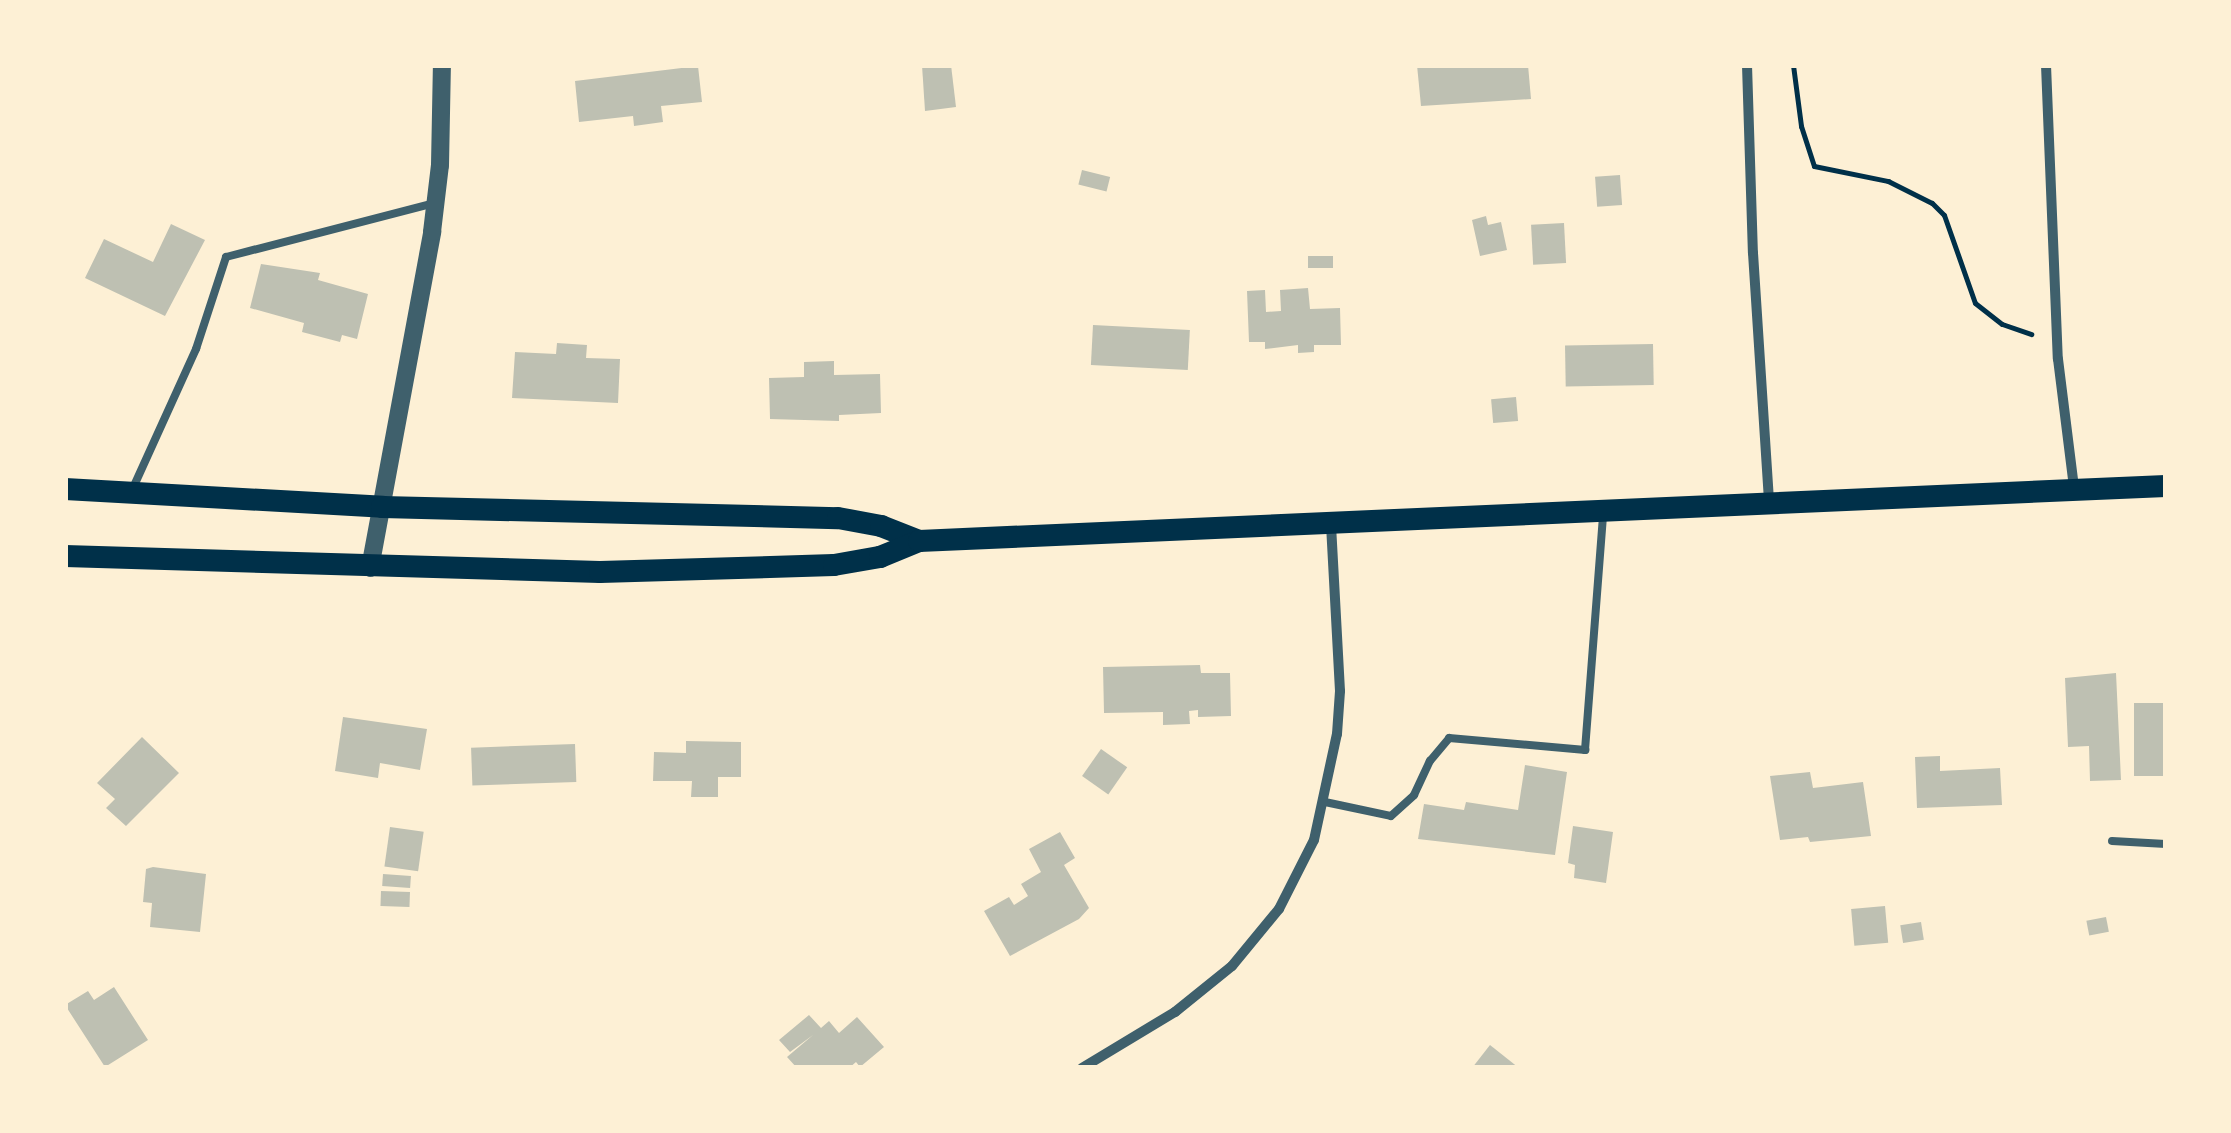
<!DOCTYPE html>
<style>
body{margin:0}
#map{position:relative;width:2231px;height:1133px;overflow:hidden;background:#fdf0d5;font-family:"Varela Round",sans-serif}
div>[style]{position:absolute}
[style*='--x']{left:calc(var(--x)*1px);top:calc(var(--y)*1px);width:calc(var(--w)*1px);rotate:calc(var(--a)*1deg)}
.building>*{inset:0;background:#bec0b2;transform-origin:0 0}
.path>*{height:5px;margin:-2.5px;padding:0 2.5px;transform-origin:2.5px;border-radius:2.5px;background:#003049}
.service>*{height:8px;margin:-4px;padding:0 4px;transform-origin:4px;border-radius:4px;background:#3f606c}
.minor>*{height:10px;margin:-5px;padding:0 5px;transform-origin:5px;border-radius:5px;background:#3f606c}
.tertiary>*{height:18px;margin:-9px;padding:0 9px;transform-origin:9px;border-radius:9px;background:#3f606c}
.primary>*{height:22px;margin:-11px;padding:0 11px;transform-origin:11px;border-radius:11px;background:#003049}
span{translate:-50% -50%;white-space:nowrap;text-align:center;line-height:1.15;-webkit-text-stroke:8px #fdf0d5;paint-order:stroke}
.frame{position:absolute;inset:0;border:68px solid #fdf0d5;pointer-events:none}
</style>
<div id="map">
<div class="building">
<i style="clip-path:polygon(922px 65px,951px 65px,956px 107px,925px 111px)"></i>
<i style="clip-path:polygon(1417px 65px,1528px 65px,1531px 99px,1421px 106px)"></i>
<i style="clip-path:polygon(698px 66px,702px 102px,661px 106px,663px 122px,634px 126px,633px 116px,579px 122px,575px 81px)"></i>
<i style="left:1082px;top:170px;width:29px;height:15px;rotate:14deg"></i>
<i style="left:1620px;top:175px;width:30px;height:25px;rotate:86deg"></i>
<i style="clip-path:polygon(1486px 216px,1488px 225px,1501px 222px,1507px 250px,1480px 256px,1472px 220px)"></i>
<i style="left:1564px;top:223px;width:40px;height:33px;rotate:87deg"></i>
<i style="clip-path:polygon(171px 224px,205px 240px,165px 316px,85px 278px,104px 239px,153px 262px)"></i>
<i style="left:1333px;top:256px;width:12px;height:25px;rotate:90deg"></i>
<i style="clip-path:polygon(261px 264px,320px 273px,318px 280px,368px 294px,357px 339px,342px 335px,340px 342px,302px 332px,304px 323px,250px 308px)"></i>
<i style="clip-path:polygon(1308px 288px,1310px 309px,1340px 308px,1341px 345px,1314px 345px,1314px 352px,1298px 353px,1298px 345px,1265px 349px,1265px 342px,1249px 342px,1247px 291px,1265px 290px,1266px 312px,1281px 311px,1280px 290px)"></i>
<i style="left:1093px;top:325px;width:97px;height:40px;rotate:3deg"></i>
<i style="clip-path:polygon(557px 343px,587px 345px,586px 358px,620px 359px,618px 403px,512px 398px,515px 352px,556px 354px)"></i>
<i style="left:1653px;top:344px;width:41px;height:88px;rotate:89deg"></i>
<i style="clip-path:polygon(834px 361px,834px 375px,880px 374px,881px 413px,839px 415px,839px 421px,770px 419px,769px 378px,804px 377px,804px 362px)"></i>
<i style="left:1516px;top:397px;width:24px;height:25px;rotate:85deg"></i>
<i style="clip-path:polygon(1200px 665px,1201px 673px,1230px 673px,1231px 716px,1198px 717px,1198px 710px,1189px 711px,1190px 724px,1163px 725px,1163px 712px,1104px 713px,1103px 667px)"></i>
<i style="clip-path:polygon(2116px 673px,2121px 780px,2090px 781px,2089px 746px,2068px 747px,2065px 678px)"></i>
<i style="left:2166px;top:703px;width:73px;height:32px;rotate:90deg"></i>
<i style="clip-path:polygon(343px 717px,427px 729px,420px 770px,380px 763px,378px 778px,335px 771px)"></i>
<i style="clip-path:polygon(142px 737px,179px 773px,126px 826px,106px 808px,115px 799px,97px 783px)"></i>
<i style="clip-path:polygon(686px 741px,741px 742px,741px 777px,718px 777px,718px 797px,691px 797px,692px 781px,653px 781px,654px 752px,686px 753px)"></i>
<i style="left:575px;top:744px;width:38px;height:104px;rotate:88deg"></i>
<i style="left:1101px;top:749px;width:32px;height:33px;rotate:35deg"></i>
<i style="clip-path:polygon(1940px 756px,1940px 771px,2000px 768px,2002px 805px,1917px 808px,1915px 757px)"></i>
<i style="clip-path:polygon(1525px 765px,1567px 772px,1555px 855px,1418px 839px,1424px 804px,1464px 810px,1466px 802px,1518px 810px)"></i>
<i style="clip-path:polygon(1810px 772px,1813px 788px,1863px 782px,1871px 836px,1810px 842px,1808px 837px,1780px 840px,1770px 776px)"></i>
<i style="clip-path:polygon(1573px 826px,1613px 832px,1606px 883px,1574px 878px,1575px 865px,1568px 863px)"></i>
<i style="left:390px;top:827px;width:34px;height:40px;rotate:8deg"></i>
<i style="clip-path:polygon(1060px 832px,1075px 858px,1064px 865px,1089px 908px,1079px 919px,1010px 956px,984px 911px,1009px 897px,1014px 905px,1028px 896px,1021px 884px,1041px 872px,1029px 849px)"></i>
<i style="clip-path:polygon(153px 867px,206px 874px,200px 932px,150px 927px,152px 903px,143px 902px,146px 869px)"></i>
<i style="left:383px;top:874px;width:28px;height:12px;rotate:4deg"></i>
<i style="left:381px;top:891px;width:29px;height:15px;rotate:2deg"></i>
<i style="left:1885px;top:906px;width:37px;height:34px;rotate:85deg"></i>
<i style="left:2106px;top:917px;width:15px;height:20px;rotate:79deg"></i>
<i style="left:1921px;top:922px;width:18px;height:21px;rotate:81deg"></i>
<i style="clip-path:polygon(114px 987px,148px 1040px,105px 1067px,65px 1005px,88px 991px,94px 1000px)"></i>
<i style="clip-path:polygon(809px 1015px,821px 1028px,829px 1021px,839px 1033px,857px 1017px,884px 1047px,860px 1067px,856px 1062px,849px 1068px,797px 1068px,787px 1057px,813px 1035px,790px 1052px,779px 1040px)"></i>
<i style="clip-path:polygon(1490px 1045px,1519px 1068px,1472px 1068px)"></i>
</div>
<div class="path">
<i style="--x:1793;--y:65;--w:62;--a:82.5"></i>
<i style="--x:1801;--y:126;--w:42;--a:72"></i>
<i style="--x:1814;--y:166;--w:76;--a:11.5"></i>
<i style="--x:1888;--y:181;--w:49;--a:26.6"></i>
<i style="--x:1932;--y:203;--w:17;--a:45"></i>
<i style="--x:1944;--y:215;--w:93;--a:70.6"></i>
<i style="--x:1975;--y:303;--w:34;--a:38"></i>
<i style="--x:2002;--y:324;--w:31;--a:19"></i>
</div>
<div class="service">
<i style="--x:133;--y:488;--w:153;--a:-65.6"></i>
<i style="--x:196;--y:349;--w:97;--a:-71.9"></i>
<i style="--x:226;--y:257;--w:216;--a:-14.5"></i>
<i style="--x:1325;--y:802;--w:67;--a:12"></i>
<i style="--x:1391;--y:816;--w:31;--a:-42"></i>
<i style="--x:1414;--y:795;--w:38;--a:-65"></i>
<i style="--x:1430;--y:761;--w:30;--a:-50"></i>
<i style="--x:1449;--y:738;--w:137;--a:5"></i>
<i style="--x:1585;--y:750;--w:237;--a:-85.6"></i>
<i style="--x:2112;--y:841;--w:54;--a:3.2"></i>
</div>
<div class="minor">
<i style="--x:1747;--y:65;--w:188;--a:88.2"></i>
<i style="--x:1753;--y:253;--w:249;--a:86.3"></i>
<i style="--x:2046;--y:65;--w:294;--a:87.7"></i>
<i style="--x:2058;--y:359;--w:130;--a:82.9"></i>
<i style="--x:1082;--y:1068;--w:109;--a:-31.1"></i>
<i style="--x:1175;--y:1012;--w:73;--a:-38.9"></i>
<i style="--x:1232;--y:966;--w:74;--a:-50.5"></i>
<i style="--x:1279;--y:909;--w:77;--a:-63.1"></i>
<i style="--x:1314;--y:840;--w:108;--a:-77.8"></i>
<i style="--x:1337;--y:734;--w:43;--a:-86"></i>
<i style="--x:1340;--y:691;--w:168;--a:-93.1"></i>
</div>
<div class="tertiary">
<i style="--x:370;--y:568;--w:342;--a:-79.5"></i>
<i style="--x:432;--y:232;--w:67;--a:-83.2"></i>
<i style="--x:440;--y:165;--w:100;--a:-88.9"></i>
</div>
<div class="primary">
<i style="--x:65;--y:489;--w:318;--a:3.2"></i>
<i style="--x:382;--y:507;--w:456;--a:1.4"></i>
<i style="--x:838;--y:518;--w:44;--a:10.5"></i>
<i style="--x:881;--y:526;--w:41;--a:21.5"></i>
<i style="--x:65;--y:556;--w:535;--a:1.71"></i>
<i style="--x:600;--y:572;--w:234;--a:-1.7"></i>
<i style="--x:834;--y:565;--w:47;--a:-9.9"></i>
<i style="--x:880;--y:557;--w:42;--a:-22.3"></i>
<i style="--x:919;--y:541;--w:1248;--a:-2.53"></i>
</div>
<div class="frame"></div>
</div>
